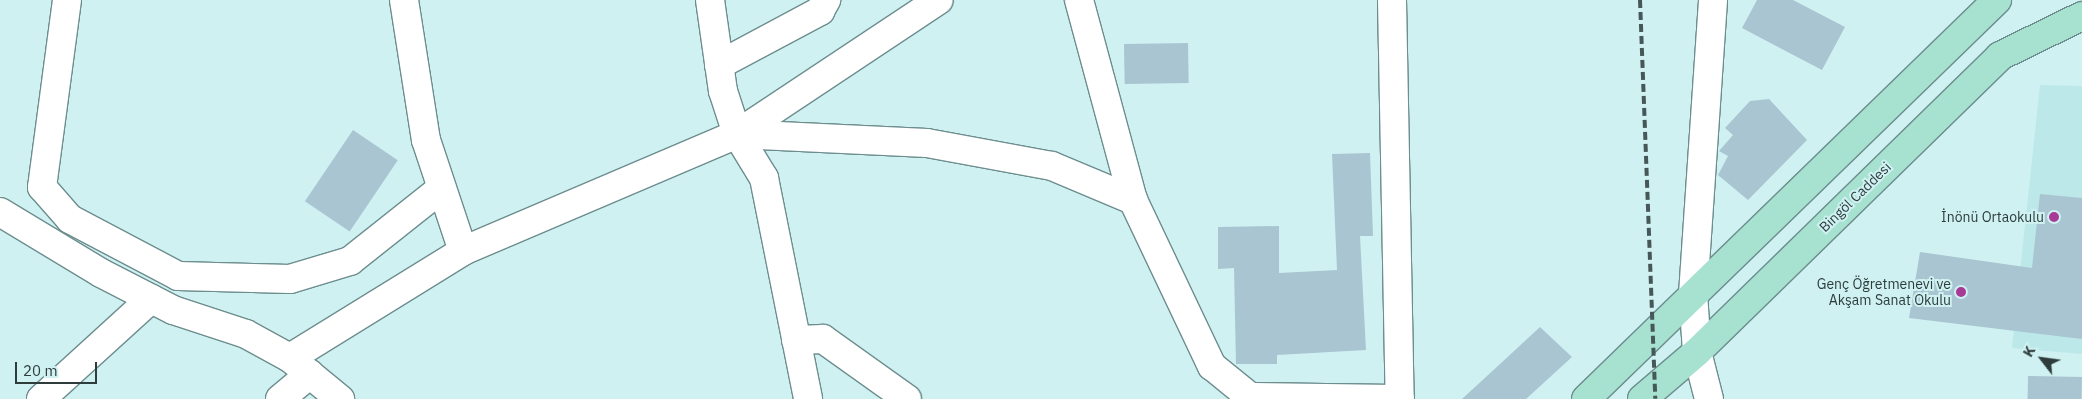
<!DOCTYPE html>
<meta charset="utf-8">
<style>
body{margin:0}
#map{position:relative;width:2082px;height:399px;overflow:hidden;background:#cff1f2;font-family:"IBM Plex Sans",sans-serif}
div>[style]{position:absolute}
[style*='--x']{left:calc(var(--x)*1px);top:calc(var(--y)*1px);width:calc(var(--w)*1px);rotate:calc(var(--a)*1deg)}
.built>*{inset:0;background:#bce8e9}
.building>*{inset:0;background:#a9c5d2;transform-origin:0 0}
.roads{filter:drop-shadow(1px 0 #6d8d8e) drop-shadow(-1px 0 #6d8d8e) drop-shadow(0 1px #6d8d8e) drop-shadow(0 -1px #6d8d8e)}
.minor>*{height:28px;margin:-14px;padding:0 14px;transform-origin:14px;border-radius:14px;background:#fff}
.major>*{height:28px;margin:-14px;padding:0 14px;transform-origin:14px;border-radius:14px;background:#a7e2d0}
.rail>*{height:4px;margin-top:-2px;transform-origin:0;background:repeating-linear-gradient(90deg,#465757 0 8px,transparent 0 12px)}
.dots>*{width:14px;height:14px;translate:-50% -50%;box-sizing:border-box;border:2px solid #cff1f2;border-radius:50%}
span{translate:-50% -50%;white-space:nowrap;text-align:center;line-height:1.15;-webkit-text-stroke:4px #cff1f2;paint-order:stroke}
.street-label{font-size:14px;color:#2e3c3c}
.poi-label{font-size:14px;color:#2e3c3c}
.right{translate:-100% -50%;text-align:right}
.north{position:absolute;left:2017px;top:334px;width:50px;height:50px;-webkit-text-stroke:4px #cff1f2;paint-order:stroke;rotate:300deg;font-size:14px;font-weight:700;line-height:20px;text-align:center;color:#2e3c3c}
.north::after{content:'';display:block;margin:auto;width:18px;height:22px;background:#2e3c3c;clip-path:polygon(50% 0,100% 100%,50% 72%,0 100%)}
.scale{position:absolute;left:15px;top:362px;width:82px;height:22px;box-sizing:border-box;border:2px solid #2e3c3c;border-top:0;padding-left:6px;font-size:15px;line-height:18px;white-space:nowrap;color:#2e3c3c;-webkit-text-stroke:4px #cff1f2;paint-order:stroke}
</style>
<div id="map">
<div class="built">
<i style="clip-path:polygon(2040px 85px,2082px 86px,2082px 354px,2012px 348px)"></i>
</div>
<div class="building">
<i style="clip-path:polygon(1757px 0,1793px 0,1845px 27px,1822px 70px,1742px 28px)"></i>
<i style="left:1188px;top:43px;width:40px;height:64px;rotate:89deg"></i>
<i style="clip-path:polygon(1769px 99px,1807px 140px,1748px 200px,1718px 175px,1728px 156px,1719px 151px,1733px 135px,1725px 128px,1750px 101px)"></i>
<i style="left:353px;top:130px;width:54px;height:86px;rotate:34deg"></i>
<i style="clip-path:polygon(1370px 153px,1373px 236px,1360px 236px,1366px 350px,1277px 355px,1277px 364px,1236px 364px,1234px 268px,1218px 269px,1218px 227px,1279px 226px,1279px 273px,1337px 270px,1332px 154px)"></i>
<i style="clip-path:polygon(2040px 194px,2082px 198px,2082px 339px,1909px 318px,1920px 252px,2032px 268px)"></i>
<i style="clip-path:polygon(1540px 327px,1572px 357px,1526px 399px,1462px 399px)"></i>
<i style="left:2028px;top:376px;width:54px;height:23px;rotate:1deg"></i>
</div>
<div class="roads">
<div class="minor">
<i style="--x:67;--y:0;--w:189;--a:97.6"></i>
<i style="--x:42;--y:187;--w:43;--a:48.8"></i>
<i style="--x:70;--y:219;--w:122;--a:27.8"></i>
<i style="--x:178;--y:276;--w:112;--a:1.5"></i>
<i style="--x:290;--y:279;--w:63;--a:-16.7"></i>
<i style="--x:350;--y:261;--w:117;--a:-38.4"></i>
<i style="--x:404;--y:0;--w:142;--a:81.1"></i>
<i style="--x:426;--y:140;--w:117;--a:71.6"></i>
<i style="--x:710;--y:0;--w:92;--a:81.9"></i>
<i style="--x:723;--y:91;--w:45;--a:72"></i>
<i style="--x:737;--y:134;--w:52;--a:58.5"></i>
<i style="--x:764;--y:178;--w:225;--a:78.7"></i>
<i style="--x:1079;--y:0;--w:207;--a:74.9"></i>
<i style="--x:1133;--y:200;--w:184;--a:64.6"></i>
<i style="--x:1212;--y:366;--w:49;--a:39.2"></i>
<i style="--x:1250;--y:397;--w:150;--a:0.8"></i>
<i style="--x:1392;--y:0;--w:399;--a:88.9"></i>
<i style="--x:719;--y:65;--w:115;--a:-28.1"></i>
<i style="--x:820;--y:11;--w:13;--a:-61"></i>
<i style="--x:737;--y:134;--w:190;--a:2.7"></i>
<i style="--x:927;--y:143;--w:127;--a:10.4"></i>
<i style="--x:1052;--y:166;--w:88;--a:22.8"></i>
<i style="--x:0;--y:212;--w:118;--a:31.1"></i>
<i style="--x:101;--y:273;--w:81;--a:27.2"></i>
<i style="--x:173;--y:310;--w:77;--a:18.2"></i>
<i style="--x:246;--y:334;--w:50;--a:28.6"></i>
<i style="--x:290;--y:358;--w:65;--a:39.4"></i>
<i style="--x:796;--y:340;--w:27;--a:-2"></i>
<i style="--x:823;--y:339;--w:103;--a:35.5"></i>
<i style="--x:290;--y:358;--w:203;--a:-31.7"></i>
<i style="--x:463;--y:251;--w:298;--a:-23.1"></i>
<i style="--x:737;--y:134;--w:242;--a:-33.6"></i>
<i style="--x:41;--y:399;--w:149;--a:-42.3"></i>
<i style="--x:280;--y:399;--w:39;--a:-40"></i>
<i style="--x:1709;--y:399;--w:49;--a:-104.3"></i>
<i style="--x:1697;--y:352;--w:58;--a:-93.9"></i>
<i style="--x:1693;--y:294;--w:295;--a:-86.1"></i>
</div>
<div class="major">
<i style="--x:1586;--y:399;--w:573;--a:-44.15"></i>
<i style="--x:1642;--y:399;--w:72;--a:-40.5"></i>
<i style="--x:1697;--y:352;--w:424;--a:-44.3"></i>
<i style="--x:2000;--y:56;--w:91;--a:-26"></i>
</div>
</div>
<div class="rail">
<i style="--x:1640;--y:0;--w:399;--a:87.8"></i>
</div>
<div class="dots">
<i style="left:2054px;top:217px;background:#a83997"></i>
<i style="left:1961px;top:292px;background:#a83997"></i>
</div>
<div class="street-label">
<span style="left:1855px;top:197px;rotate:-44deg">Bingöl Caddesi</span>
</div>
<div class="poi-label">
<span class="right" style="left:2044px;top:217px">İnönü Ortaokulu</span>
<span class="right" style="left:1951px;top:292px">Genç Öğretmenevi ve<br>Akşam Sanat Okulu</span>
</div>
<div class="north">K</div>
<div class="scale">20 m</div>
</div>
